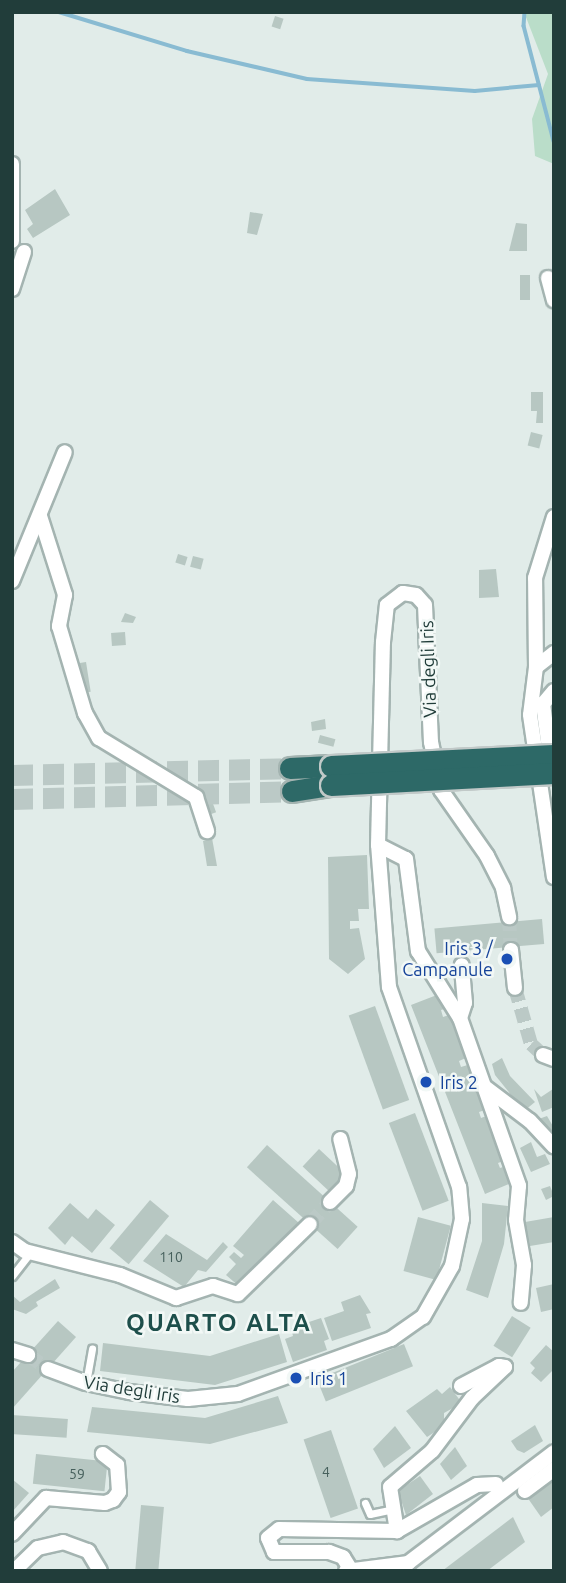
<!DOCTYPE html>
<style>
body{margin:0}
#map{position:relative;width:566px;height:1583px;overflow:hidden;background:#e1ece9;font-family:Ubuntu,sans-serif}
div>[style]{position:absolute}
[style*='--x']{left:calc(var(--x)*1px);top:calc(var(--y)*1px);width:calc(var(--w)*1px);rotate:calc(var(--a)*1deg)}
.green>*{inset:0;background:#baddc9}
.stream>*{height:3.5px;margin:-1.75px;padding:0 1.75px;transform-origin:1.75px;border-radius:1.75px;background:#89bbd2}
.building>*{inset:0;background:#b7c7c2;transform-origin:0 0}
.street-tunnel>*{height:14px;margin-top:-7px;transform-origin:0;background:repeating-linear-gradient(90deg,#bbc9c6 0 14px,transparent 0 21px)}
.highway-tunnel>*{height:21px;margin-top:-10.5px;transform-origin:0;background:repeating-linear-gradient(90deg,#bbc9c6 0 21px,transparent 0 31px)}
.roads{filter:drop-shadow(2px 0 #a4b4b1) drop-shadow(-2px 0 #a4b4b1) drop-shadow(0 2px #a4b4b1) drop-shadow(0 -2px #a4b4b1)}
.lane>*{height:7px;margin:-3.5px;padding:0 3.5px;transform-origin:3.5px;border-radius:3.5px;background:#fff}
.street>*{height:14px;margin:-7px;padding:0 7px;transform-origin:7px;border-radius:7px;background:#fff}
.highway>*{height:21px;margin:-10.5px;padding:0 10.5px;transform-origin:10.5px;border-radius:10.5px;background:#2d6967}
.bridges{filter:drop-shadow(2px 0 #c1c9c8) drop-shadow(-2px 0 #c1c9c8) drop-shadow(0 2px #c1c9c8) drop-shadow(0 -2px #c1c9c8)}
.highway-bridge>*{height:21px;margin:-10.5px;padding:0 10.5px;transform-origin:10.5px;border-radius:10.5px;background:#2d6967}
.dots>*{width:19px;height:19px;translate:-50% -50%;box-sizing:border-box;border:4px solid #f2f8f6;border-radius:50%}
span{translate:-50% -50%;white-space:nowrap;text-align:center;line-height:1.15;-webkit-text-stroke:5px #f2f8f6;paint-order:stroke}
.number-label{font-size:14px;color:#46605c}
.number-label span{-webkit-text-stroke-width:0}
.street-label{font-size:18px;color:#213d3a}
.transit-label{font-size:18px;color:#164399}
.right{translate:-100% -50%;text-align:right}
.left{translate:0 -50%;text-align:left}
.district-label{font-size:24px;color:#1d4f4b;font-weight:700;letter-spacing:2px}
.frame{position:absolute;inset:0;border:14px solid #213d3a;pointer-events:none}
</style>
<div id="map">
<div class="green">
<i style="clip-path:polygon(524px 12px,554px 12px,554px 164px,535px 156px,532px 119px,548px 74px)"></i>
</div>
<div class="stream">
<i style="--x:59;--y:12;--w:134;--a:16.9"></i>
<i style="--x:187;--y:51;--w:123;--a:13.1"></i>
<i style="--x:307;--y:79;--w:168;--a:4.1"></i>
<i style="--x:475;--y:91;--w:64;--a:-5.4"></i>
<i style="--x:525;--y:12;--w:14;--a:94"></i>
<i style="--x:524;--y:26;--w:119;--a:75.4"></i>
</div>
<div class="building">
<i style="left:275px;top:16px;width:9px;height:11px;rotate:18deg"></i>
<i style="clip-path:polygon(55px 189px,70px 215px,33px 238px,27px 229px,33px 224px,25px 210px)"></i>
<i style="clip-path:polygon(250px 212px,263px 214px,257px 235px,247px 233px)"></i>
<i style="clip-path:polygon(516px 223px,527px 224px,527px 251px,509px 251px)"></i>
<i style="left:520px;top:275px;width:10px;height:25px"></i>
<i style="clip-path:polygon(531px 392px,543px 392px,543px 423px,536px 423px,537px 411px,531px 411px)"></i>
<i style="left:531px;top:432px;width:12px;height:14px;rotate:14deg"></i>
<i style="left:178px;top:554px;width:10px;height:9px;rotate:17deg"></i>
<i style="left:193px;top:556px;width:11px;height:11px;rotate:15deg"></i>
<i style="clip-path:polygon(496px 569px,499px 597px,479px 598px,479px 570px)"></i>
<i style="clip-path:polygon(125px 613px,136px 617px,133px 623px,121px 622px)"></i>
<i style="left:125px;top:632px;width:13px;height:14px;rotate:86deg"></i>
<i style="left:86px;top:662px;width:30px;height:11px;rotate:81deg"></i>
<i style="clip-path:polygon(325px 719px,326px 729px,312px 731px,311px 722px)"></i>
<i style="left:320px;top:735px;width:16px;height:8px;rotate:15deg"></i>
<i style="left:212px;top:801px;width:12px;height:9px;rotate:70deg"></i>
<i style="clip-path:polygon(212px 838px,217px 866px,207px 866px,203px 841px)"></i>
<i style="clip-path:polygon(367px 855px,369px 909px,358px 909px,359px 921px,350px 921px,350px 929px,359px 928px,365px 959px,348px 974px,329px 959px,328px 857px)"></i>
<i style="left:542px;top:919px;width:25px;height:108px;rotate:85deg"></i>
<i style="clip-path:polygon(442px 993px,448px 1008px,441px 1010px,443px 1017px,452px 1014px,468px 1057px,459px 1061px,461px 1067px,471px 1064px,488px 1109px,479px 1112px,481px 1118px,489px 1115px,506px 1160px,498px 1163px,500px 1168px,509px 1165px,516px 1181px,485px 1194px,411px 1005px)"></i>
<i style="left:375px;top:1006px;width:100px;height:28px;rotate:70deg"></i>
<i style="clip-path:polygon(502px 1058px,510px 1076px,535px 1102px,524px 1111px,495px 1075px,492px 1064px)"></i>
<i style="clip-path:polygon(534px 1089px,541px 1097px,553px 1089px,554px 1107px,542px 1112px)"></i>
<i style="left:415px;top:1113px;width:94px;height:28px;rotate:69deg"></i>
<i style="clip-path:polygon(547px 1116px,554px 1128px,550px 1134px,536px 1120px)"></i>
<i style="clip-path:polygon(531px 1142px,537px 1157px,545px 1154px,550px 1164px,531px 1172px,520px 1148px)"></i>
<i style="left:267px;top:1145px;width:122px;height:30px;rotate:42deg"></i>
<i style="left:319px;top:1149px;width:37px;height:24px;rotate:43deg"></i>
<i style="clip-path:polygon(550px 1186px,554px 1196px,546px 1200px,541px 1189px)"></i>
<i style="left:150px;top:1200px;width:25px;height:63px;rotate:40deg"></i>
<i style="clip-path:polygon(273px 1200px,299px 1223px,241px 1288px,226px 1275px,236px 1264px,229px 1257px,234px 1252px,241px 1258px,244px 1255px,233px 1246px)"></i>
<i style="clip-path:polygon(70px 1203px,88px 1219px,96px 1209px,115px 1225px,92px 1253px,72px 1236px,65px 1245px,48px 1228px)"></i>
<i style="clip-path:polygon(482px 1203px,508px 1206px,504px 1244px,488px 1298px,466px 1290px,482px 1241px)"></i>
<i style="left:418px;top:1217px;width:34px;height:56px;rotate:15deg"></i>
<i style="clip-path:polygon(554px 1217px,554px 1242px,530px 1246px,525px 1222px)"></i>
<i style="clip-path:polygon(166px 1234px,207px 1260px,223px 1242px,228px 1247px,206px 1272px,198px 1270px,184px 1287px,143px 1261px)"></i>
<i style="clip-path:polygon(55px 1279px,60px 1288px,36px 1302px,38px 1306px,26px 1314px,12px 1309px,12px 1295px,20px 1302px)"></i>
<i style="clip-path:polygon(554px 1284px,554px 1309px,541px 1312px,536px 1288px)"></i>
<i style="clip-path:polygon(360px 1295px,371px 1313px,366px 1314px,371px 1328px,332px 1341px,324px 1318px,344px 1311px,341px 1302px)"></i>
<i style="left:512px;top:1316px;width:22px;height:35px;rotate:32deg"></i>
<i style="clip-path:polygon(321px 1318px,329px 1339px,324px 1341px,327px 1350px,293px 1362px,285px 1339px,293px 1336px,291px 1328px)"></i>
<i style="clip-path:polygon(58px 1321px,76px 1337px,12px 1409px,12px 1372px)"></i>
<i style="clip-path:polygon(279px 1334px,287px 1362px,215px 1385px,100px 1371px,103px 1343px,210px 1356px)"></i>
<i style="left:404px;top:1344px;width:24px;height:94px;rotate:68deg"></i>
<i style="clip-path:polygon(546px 1345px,554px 1352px,554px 1369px,541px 1382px,531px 1373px,535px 1368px,530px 1363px)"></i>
<i style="clip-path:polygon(450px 1387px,462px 1403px,444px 1413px,444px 1426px,427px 1437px,406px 1411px,437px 1389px,442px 1394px)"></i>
<i style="clip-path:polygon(278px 1396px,288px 1423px,210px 1444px,87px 1432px,92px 1407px,205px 1418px)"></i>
<i style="left:12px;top:1415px;width:56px;height:19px;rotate:4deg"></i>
<i style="clip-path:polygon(535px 1425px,543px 1441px,524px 1453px,517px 1450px,511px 1441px)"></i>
<i style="clip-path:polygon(395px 1426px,411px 1448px,384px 1468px,373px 1449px)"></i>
<i style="left:331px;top:1430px;width:83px;height:29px;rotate:71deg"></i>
<i style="clip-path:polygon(455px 1447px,467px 1466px,451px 1480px,440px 1464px)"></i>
<i style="left:36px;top:1454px;width:72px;height:30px;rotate:6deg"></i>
<i style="clip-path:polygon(420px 1476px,433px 1494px,406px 1515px,398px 1491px)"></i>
<i style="clip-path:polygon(554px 1477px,554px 1507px,541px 1517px,527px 1497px)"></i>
<i style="clip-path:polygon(12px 1479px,29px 1493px,12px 1512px)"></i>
<i style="left:141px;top:1505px;width:23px;height:66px;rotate:5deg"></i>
<i style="clip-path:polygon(513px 1517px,525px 1542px,487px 1571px,442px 1571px)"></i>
</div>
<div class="street-tunnel">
<i style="--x:509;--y:917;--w:33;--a:87"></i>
<i style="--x:515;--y:988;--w:58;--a:74.1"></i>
<i style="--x:531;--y:1044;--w:16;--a:43"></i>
<i style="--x:310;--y:1224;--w:30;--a:-48"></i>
<i style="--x:28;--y:1355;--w:24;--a:35"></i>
</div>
<div class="highway-tunnel">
<i style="--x:12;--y:775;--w:278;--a:-1.4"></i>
<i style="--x:12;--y:799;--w:280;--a:-1.6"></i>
</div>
<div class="roads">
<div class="lane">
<i style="--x:12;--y:1276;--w:31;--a:-52"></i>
<i style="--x:86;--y:1383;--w:35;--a:-80"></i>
<i style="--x:365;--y:1503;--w:12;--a:66"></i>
<i style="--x:370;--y:1514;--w:25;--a:-12"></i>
</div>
<div class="street">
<i style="--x:12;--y:164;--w:77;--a:90"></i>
<i style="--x:548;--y:278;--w:23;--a:75"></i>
<i style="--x:12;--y:289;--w:39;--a:-72"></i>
<i style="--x:40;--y:516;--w:83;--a:72.4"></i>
<i style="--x:65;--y:595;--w:32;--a:101"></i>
<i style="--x:59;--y:626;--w:91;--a:73.4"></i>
<i style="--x:85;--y:713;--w:29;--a:61"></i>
<i style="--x:99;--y:738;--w:114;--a:31.3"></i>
<i style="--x:196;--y:797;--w:36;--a:72"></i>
<i style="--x:12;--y:581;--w:139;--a:-67.7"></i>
<i style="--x:554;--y:653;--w:23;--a:142"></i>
<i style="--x:536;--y:667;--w:48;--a:97.1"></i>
<i style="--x:530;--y:715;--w:164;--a:81.6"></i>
<i style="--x:536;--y:667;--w:89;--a:-90.6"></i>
<i style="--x:535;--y:578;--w:64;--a:-72.7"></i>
<i style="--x:551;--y:763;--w:60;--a:-97.7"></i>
<i style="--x:543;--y:704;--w:17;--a:-50"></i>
<i style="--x:378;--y:845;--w:31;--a:27"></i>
<i style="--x:406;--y:859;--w:93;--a:82.6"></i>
<i style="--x:418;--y:951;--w:79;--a:57.9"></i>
<i style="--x:460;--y:1018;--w:178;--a:70.6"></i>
<i style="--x:519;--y:1186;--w:34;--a:95"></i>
<i style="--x:516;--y:1220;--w:46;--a:79.9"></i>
<i style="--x:524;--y:1265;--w:38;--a:95"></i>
<i style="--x:511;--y:950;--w:38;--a:84"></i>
<i style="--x:460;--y:1018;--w:16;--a:-72"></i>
<i style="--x:465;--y:1003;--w:38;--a:-95"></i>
<i style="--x:543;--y:1055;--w:12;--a:20"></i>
<i style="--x:481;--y:1084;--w:61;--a:37.1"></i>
<i style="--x:530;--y:1121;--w:35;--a:47"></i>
<i style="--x:330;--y:1202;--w:23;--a:-45"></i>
<i style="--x:346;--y:1186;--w:12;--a:-76"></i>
<i style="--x:349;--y:1174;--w:36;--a:-104"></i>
<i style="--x:12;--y:1242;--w:16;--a:35"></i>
<i style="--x:25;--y:1251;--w:98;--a:14.2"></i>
<i style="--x:120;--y:1275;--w:61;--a:22.3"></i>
<i style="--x:176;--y:1298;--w:39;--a:-18"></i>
<i style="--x:213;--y:1286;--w:26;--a:18"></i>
<i style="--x:238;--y:1294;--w:100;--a:-44.2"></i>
<i style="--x:12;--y:1350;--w:17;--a:17"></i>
<i style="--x:48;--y:1369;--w:40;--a:20.2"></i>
<i style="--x:86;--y:1383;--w:44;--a:11.8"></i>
<i style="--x:129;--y:1392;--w:59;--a:6.8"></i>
<i style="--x:188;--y:1399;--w:50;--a:-5.7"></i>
<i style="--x:238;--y:1394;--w:163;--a:-19.8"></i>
<i style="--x:391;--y:1339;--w:39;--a:-35"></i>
<i style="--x:423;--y:1317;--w:59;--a:-60.4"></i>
<i style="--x:452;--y:1266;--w:48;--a:-78"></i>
<i style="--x:462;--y:1219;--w:32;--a:-95"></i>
<i style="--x:459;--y:1187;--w:212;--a:-109.3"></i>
<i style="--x:389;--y:987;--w:142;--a:-94.4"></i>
<i style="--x:378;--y:845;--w:203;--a:-88.6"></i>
<i style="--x:383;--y:642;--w:37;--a:-84"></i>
<i style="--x:387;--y:605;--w:20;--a:-37"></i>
<i style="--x:403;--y:593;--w:13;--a:9"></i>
<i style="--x:416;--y:595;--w:13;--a:48"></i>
<i style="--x:425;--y:605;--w:137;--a:87.5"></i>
<i style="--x:431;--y:742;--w:49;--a:78.2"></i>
<i style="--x:441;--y:790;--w:80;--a:55.1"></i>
<i style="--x:487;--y:856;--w:36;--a:63"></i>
<i style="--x:503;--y:888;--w:30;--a:78"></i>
<i style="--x:461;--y:1386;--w:43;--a:-27.8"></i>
<i style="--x:499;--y:1366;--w:6;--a:9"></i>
<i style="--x:505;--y:1367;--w:45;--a:136.8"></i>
<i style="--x:472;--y:1398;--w:66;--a:127"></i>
<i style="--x:432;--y:1451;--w:55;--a:139.4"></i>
<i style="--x:390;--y:1487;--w:45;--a:81"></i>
<i style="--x:397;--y:1531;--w:92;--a:-29.9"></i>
<i style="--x:477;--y:1485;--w:19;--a:-3"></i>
<i style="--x:525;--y:1491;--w:36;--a:-37"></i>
<i style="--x:12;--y:1534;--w:50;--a:-46.6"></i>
<i style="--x:46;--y:1498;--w:59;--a:4.8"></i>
<i style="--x:105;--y:1503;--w:9;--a:-21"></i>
<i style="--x:113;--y:1500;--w:10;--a:-53"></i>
<i style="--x:119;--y:1492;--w:27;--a:-94"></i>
<i style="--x:117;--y:1465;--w:18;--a:-142"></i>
<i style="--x:351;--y:1570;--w:15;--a:-122"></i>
<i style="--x:343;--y:1557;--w:15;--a:-160"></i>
<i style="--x:329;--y:1552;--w:55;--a:180"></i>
<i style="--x:274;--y:1552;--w:15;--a:-113"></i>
<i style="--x:268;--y:1538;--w:14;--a:-39"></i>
<i style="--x:279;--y:1529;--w:118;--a:1"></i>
<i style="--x:14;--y:1571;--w:33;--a:-44"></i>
<i style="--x:38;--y:1548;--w:26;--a:-13"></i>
<i style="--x:63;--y:1542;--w:27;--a:20"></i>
<i style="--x:88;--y:1551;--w:23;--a:59"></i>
<i style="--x:346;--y:1571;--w:63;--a:-7.4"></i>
<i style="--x:408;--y:1563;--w:183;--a:-37.2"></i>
</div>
<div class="highway">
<i style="--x:290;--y:768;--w:41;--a:-2.8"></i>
<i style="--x:292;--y:791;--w:39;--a:-9"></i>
</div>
</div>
<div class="bridges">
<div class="highway-bridge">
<i style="--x:331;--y:766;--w:223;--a:-2.8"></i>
<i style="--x:331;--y:785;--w:223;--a:-3.1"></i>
</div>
</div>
<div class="dots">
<i style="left:507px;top:959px;background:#1a4fb4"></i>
<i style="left:426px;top:1082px;background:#1a4fb4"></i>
<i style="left:296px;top:1378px;background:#1a4fb4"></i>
</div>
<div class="number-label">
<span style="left:171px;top:1257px">110</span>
<span style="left:326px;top:1472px">4</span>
<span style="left:77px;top:1474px">59</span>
</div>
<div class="street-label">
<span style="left:428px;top:669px;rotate:-92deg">Via degli Iris</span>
<span style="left:132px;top:1389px;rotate:9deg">Via degli Iris</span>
</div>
<div class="transit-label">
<span class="right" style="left:493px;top:959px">Iris 3 /<br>Campanule</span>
<span class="left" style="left:440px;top:1082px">Iris 2</span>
<span class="left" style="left:310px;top:1378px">Iris 1</span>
</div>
<div class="district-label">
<span style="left:219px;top:1323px">QUARTO ALTA</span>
</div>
<div class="frame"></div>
</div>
